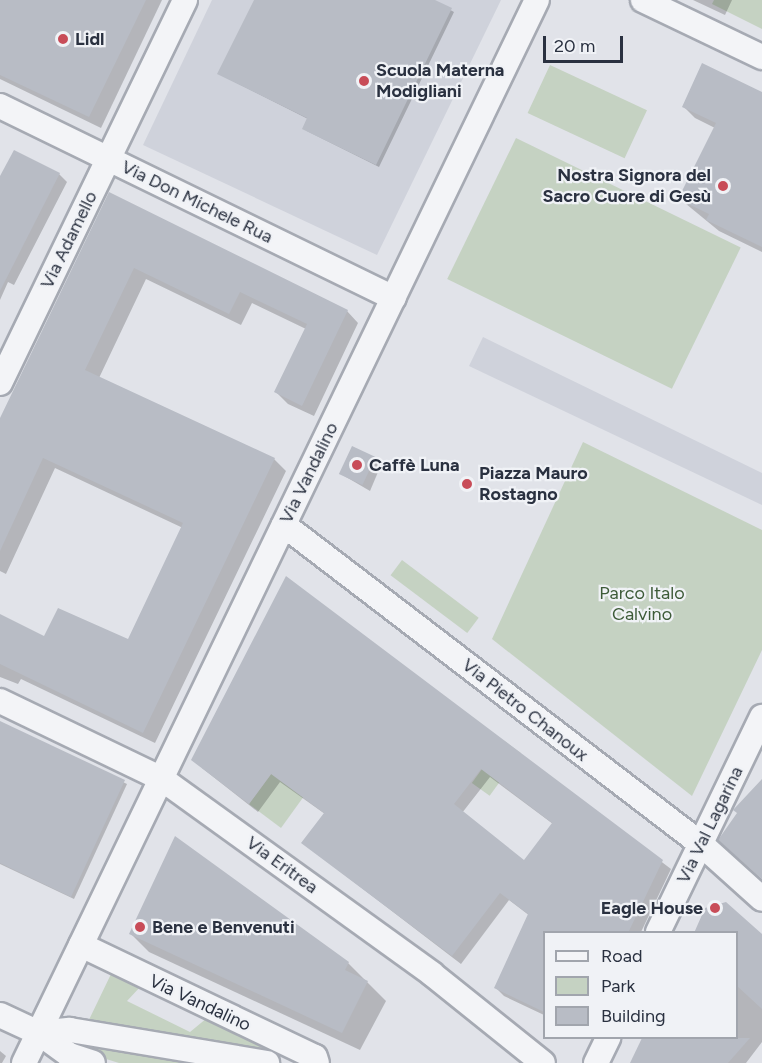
<!DOCTYPE html>
<meta charset="utf-8">
<style>
body{margin:0}
#map{position:relative;width:762px;height:1063px;overflow:hidden;background:#e1e3e9;font-family:Figtree,sans-serif}
div>[style]{position:absolute}
[style*='--x']{left:calc(var(--x)*1px);top:calc(var(--y)*1px);width:calc(var(--w)*1px);rotate:calc(var(--a)*1deg)}
.built>*{inset:0;background:#cfd2db}
.green>*{inset:0;background:#c5d2c2;transform-origin:0 0}
.shadow>*{inset:0;background:#0003}
.building>*{inset:0;background:#b8bcc5;transform-origin:0 0}
.roads{filter:drop-shadow(2px 0 #a6aab3) drop-shadow(-2px 0 #a6aab3) drop-shadow(0 2px #a6aab3) drop-shadow(0 -2px #a6aab3)}
.street>*{height:24px;margin:-12px;padding:0 12px;transform-origin:12px;border-radius:12px;background:#f3f4f7}
.dots>*{width:16px;height:16px;translate:-50% -50%;box-sizing:border-box;border:3px solid #f0f2f6;border-radius:50%}
span{translate:-50% -50%;white-space:nowrap;text-align:center;line-height:1.15;-webkit-text-stroke:4.5px #f0f2f6;paint-order:stroke}
.poi-label{font-size:18px;color:#2a3140;font-weight:700}
.left{translate:0 -50%;text-align:left}
.right{translate:-100% -50%;text-align:right}
.street-label{font-size:18px;color:#2a3140}
.park-label{font-size:18px;color:#3d5b38}
.legend{position:absolute;left:543px;top:931px;width:195px;height:108px;box-sizing:border-box;background:#f0f2f6;border:2px solid #a1a5ad;margin:0;padding:8px 10px;list-style:none;font-size:18px;color:#2a3140}
.legend li{display:flex;align-items:center;gap:12px;height:30px}
.legend b{width:30px;border:2px solid #a1a5ad}
.scale{position:absolute;left:543px;top:36px;width:80px;height:27px;box-sizing:border-box;border:3px solid #2a3140;border-top:0;padding-left:8px;font-size:18px;line-height:21px;white-space:nowrap;color:#2a3140;-webkit-text-stroke:4px #f0f2f6;paint-order:stroke}
</style>
<div id="map">
<div class="built">
<i style="clip-path:polygon(212px 0,501px 0,377px 255px,143px 145px)"></i>
<i style="clip-path:polygon(483px 337px,762px 473px,762px 505px,469px 366px)"></i>
</div>
<div class="green">
<i style="clip-path:polygon(714px 0,762px 0,762px 29px,712px 4px)"></i>
<i style="left:550px;top:65px;width:107px;height:53px;rotate:25deg"></i>
<i style="left:516px;top:138px;width:250px;height:157px;rotate:26deg"></i>
<i style="clip-path:polygon(583px 442px,762px 530px,762px 650px,692px 796px,492px 639px)"></i>
<i style="left:402px;top:560px;width:96px;height:19px;rotate:37deg"></i>
<i style="clip-path:polygon(350px 668px,346px 738px,281px 828px,249px 804px)"></i>
<i style="left:503px;top:740px;width:22px;height:53px;rotate:36deg"></i>
<i style="clip-path:polygon(112px 972px,141px 986px,127px 1001px,190px 1032px,207px 1018px,287px 1055px,86px 1026px)"></i>
<i style="clip-path:polygon(79px 1044px,205px 1063px,119px 1063px,77px 1050px)"></i>
</div>
<div class="shadow">
<i style="clip-path:polygon(0 0,162px 0,101px 128px,0 79px)"></i>
<i style="clip-path:polygon(256px 0,432px 0,454px 12px,379px 167px,307px 131px,308px 119px,219px 74px)"></i>
<i style="clip-path:polygon(693px 0,732px 0,725px 15px)"></i>
<i style="clip-path:polygon(762px 94px,762px 252px,719px 231px,680px 199px,715px 128px,695px 118px,683px 106px)"></i>
<i style="clip-path:polygon(59px 174px,67px 182px,14px 285px,8px 282px,0 300px,0 179px)"></i>
<i style="clip-path:polygon(110px 194px,347px 311px,358px 323px,314px 416px,288px 404px,276px 392px,306px 329px,252px 303px,241px 325px,146px 279px,99px 378px,274px 459px,286px 471px,155px 743px,21px 679px,18px 684px,0 677px,0 616px,45px 638px,129px 641px,183px 528px,55px 468px,6px 574px,0 571px,0 424px)"></i>
<i style="clip-path:polygon(375px 458px,381px 465px,370px 491px,341px 474px)"></i>
<i style="clip-path:polygon(evenodd,287px 578px,671px 869px,641px 932px,544px 932px,544px 1015px,504px 996px,496px 988px,530px 916px,509px 900px,461px 964px,303px 843px,325px 814px,280px 782px,258px 812px,202px 768px,287px 578px,490px 777px,553px 824px,524px 862px,462px 813px,490px 777px)"></i>
<i style="clip-path:polygon(0 723px,127px 784px,74px 899px,0 864px)"></i>
<i style="clip-path:polygon(736px 932px,762px 937px,762px 1042px,746px 1063px,631px 1063px,644px 1038px,736px 1038px)"></i>
<i style="clip-path:polygon(131px 934px,348px 963px,386px 1001px,360px 1050px,149px 952px)"></i>
<i style="clip-path:polygon(0 1051px,6px 1056px,2px 1063px,0 1063px)"></i>
</div>
<div class="building">
<i style="clip-path:polygon(0 0,146px 0,89px 117px,0 75px)"></i>
<i style="clip-path:polygon(254px 0,435px 0,452px 8px,376px 165px,302px 129px,307px 118px,217px 74px)"></i>
<i style="clip-path:polygon(702px 63px,762px 92px,762px 247px,706px 220px,709px 214px,678px 199px,716px 123px,682px 107px)"></i>
<i style="clip-path:polygon(14px 150px,60px 173px,0 291px,0 176px)"></i>
<i style="clip-path:polygon(109px 192px,348px 310px,302px 406px,274px 392px,307px 324px,240px 292px,229px 314px,134px 268px,85px 370px,275px 458px,143px 733px,0 664px,0 614px,44px 636px,58px 608px,128px 639px,183px 523px,43px 458px,0 551px,0 418px)"></i>
<i style="left:352px;top:446px;width:26px;height:31px;rotate:25deg"></i>
<i style="clip-path:polygon(evenodd,286px 576px,663px 860px,628px 933px,544px 933px,544px 1012px,494px 988px,528px 914px,500px 893px,452px 956px,301px 843px,324px 813px,271px 774px,249px 804px,191px 760px,286px 576px,481px 769px,552px 823px,524px 860px,454px 804px,481px 769px)"></i>
<i style="clip-path:polygon(0 721px,125px 780px,71px 897px,0 863px)"></i>
<i style="clip-path:polygon(762px 779px,762px 879px,718px 840px,737px 813px,733px 810px)"></i>
<i style="clip-path:polygon(175px 836px,349px 962px,345px 970px,368px 981px,342px 1033px,129px 934px)"></i>
<i style="clip-path:polygon(726px 902px,762px 934px,762px 1009px,736px 985px,736px 933px,694px 933px,705px 908px)"></i>
<i style="clip-path:polygon(642px 1038px,750px 1038px,728px 1063px,630px 1063px)"></i>
</div>
<div class="roads">
<div class="street">
<i style="--x:643;--y:0;--w:132;--a:25.6"></i>
<i style="--x:0;--y:106;--w:438;--a:26"></i>
<i style="--x:0;--y:383;--w:425;--a:-64.2"></i>
<i style="--x:284;--y:525;--w:525;--a:37.42"></i>
<i style="--x:701;--y:844;--w:82;--a:42"></i>
<i style="--x:0;--y:701;--w:180;--a:25.7"></i>
<i style="--x:162;--y:779;--w:333;--a:35.8"></i>
<i style="--x:432;--y:974;--w:142;--a:38.7"></i>
<i style="--x:658;--y:932;--w:239;--a:-64.2"></i>
<i style="--x:81;--y:945;--w:259;--a:25.6"></i>
<i style="--x:315;--y:1057;--w:6;--a:72"></i>
<i style="--x:0;--y:1015;--w:43;--a:24.8"></i>
<i style="--x:39;--y:1033;--w:37;--a:36"></i>
<i style="--x:69;--y:1055;--w:25;--a:18"></i>
<i style="--x:39;--y:1033;--w:31;--a:-6"></i>
<i style="--x:70;--y:1030;--w:200;--a:9.5"></i>
<i style="--x:24;--y:1063;--w:1180;--a:-64.24"></i>
<i style="--x:596;--y:1063;--w:28;--a:-64"></i>
</div>
</div>
<div class="dots">
<i style="left:63px;top:39px;background:#c84c58"></i>
<i style="left:364px;top:81px;background:#c84c58"></i>
<i style="left:723px;top:186px;background:#c84c58"></i>
<i style="left:357px;top:465px;background:#c84c58"></i>
<i style="left:467px;top:484px;background:#c84c58"></i>
<i style="left:715px;top:908px;background:#c84c58"></i>
<i style="left:140px;top:927px;background:#c84c58"></i>
</div>
<div class="poi-label">
<span class="left" style="left:75px;top:39px">Lidl</span>
<span class="left" style="left:376px;top:81px">Scuola Materna<br>Modigliani</span>
<span class="right" style="left:711px;top:186px">Nostra Signora del<br>Sacro Cuore di Gesù</span>
<span class="left" style="left:369px;top:465px">Caffè Luna</span>
<span class="left" style="left:479px;top:484px">Piazza Mauro<br>Rostagno</span>
<span class="right" style="left:703px;top:908px">Eagle House</span>
<span class="left" style="left:152px;top:927px">Bene e Benvenuti</span>
</div>
<div class="street-label">
<span style="left:197px;top:202px;rotate:26deg">Via Don Michele Rua</span>
<span style="left:69px;top:240px;rotate:-64deg">Via Adamello</span>
<span style="left:309px;top:473px;rotate:-64deg">Via Vandalino</span>
<span style="left:525px;top:710px;rotate:38deg">Via Pietro Chanoux</span>
<span style="left:710px;top:825px;rotate:-64deg">Via Val Lagarina</span>
<span style="left:282px;top:865px;rotate:36deg">Via Eritrea</span>
<span style="left:200px;top:1003px;rotate:25deg">Via Vandalino</span>
</div>
<div class="park-label">
<span style="left:642px;top:604px">Parco Italo<br>Calvino</span>
</div>
<ul class="legend">
<li><b style="height:8px;background:#f3f4f7"></b>Road</li>
<li><b style="height:16px;background:#c5d2c2"></b>Park</li>
<li><b style="height:16px;background:#b8bcc5"></b>Building</li>
</ul>
<div class="scale">20 m</div>
</div>
